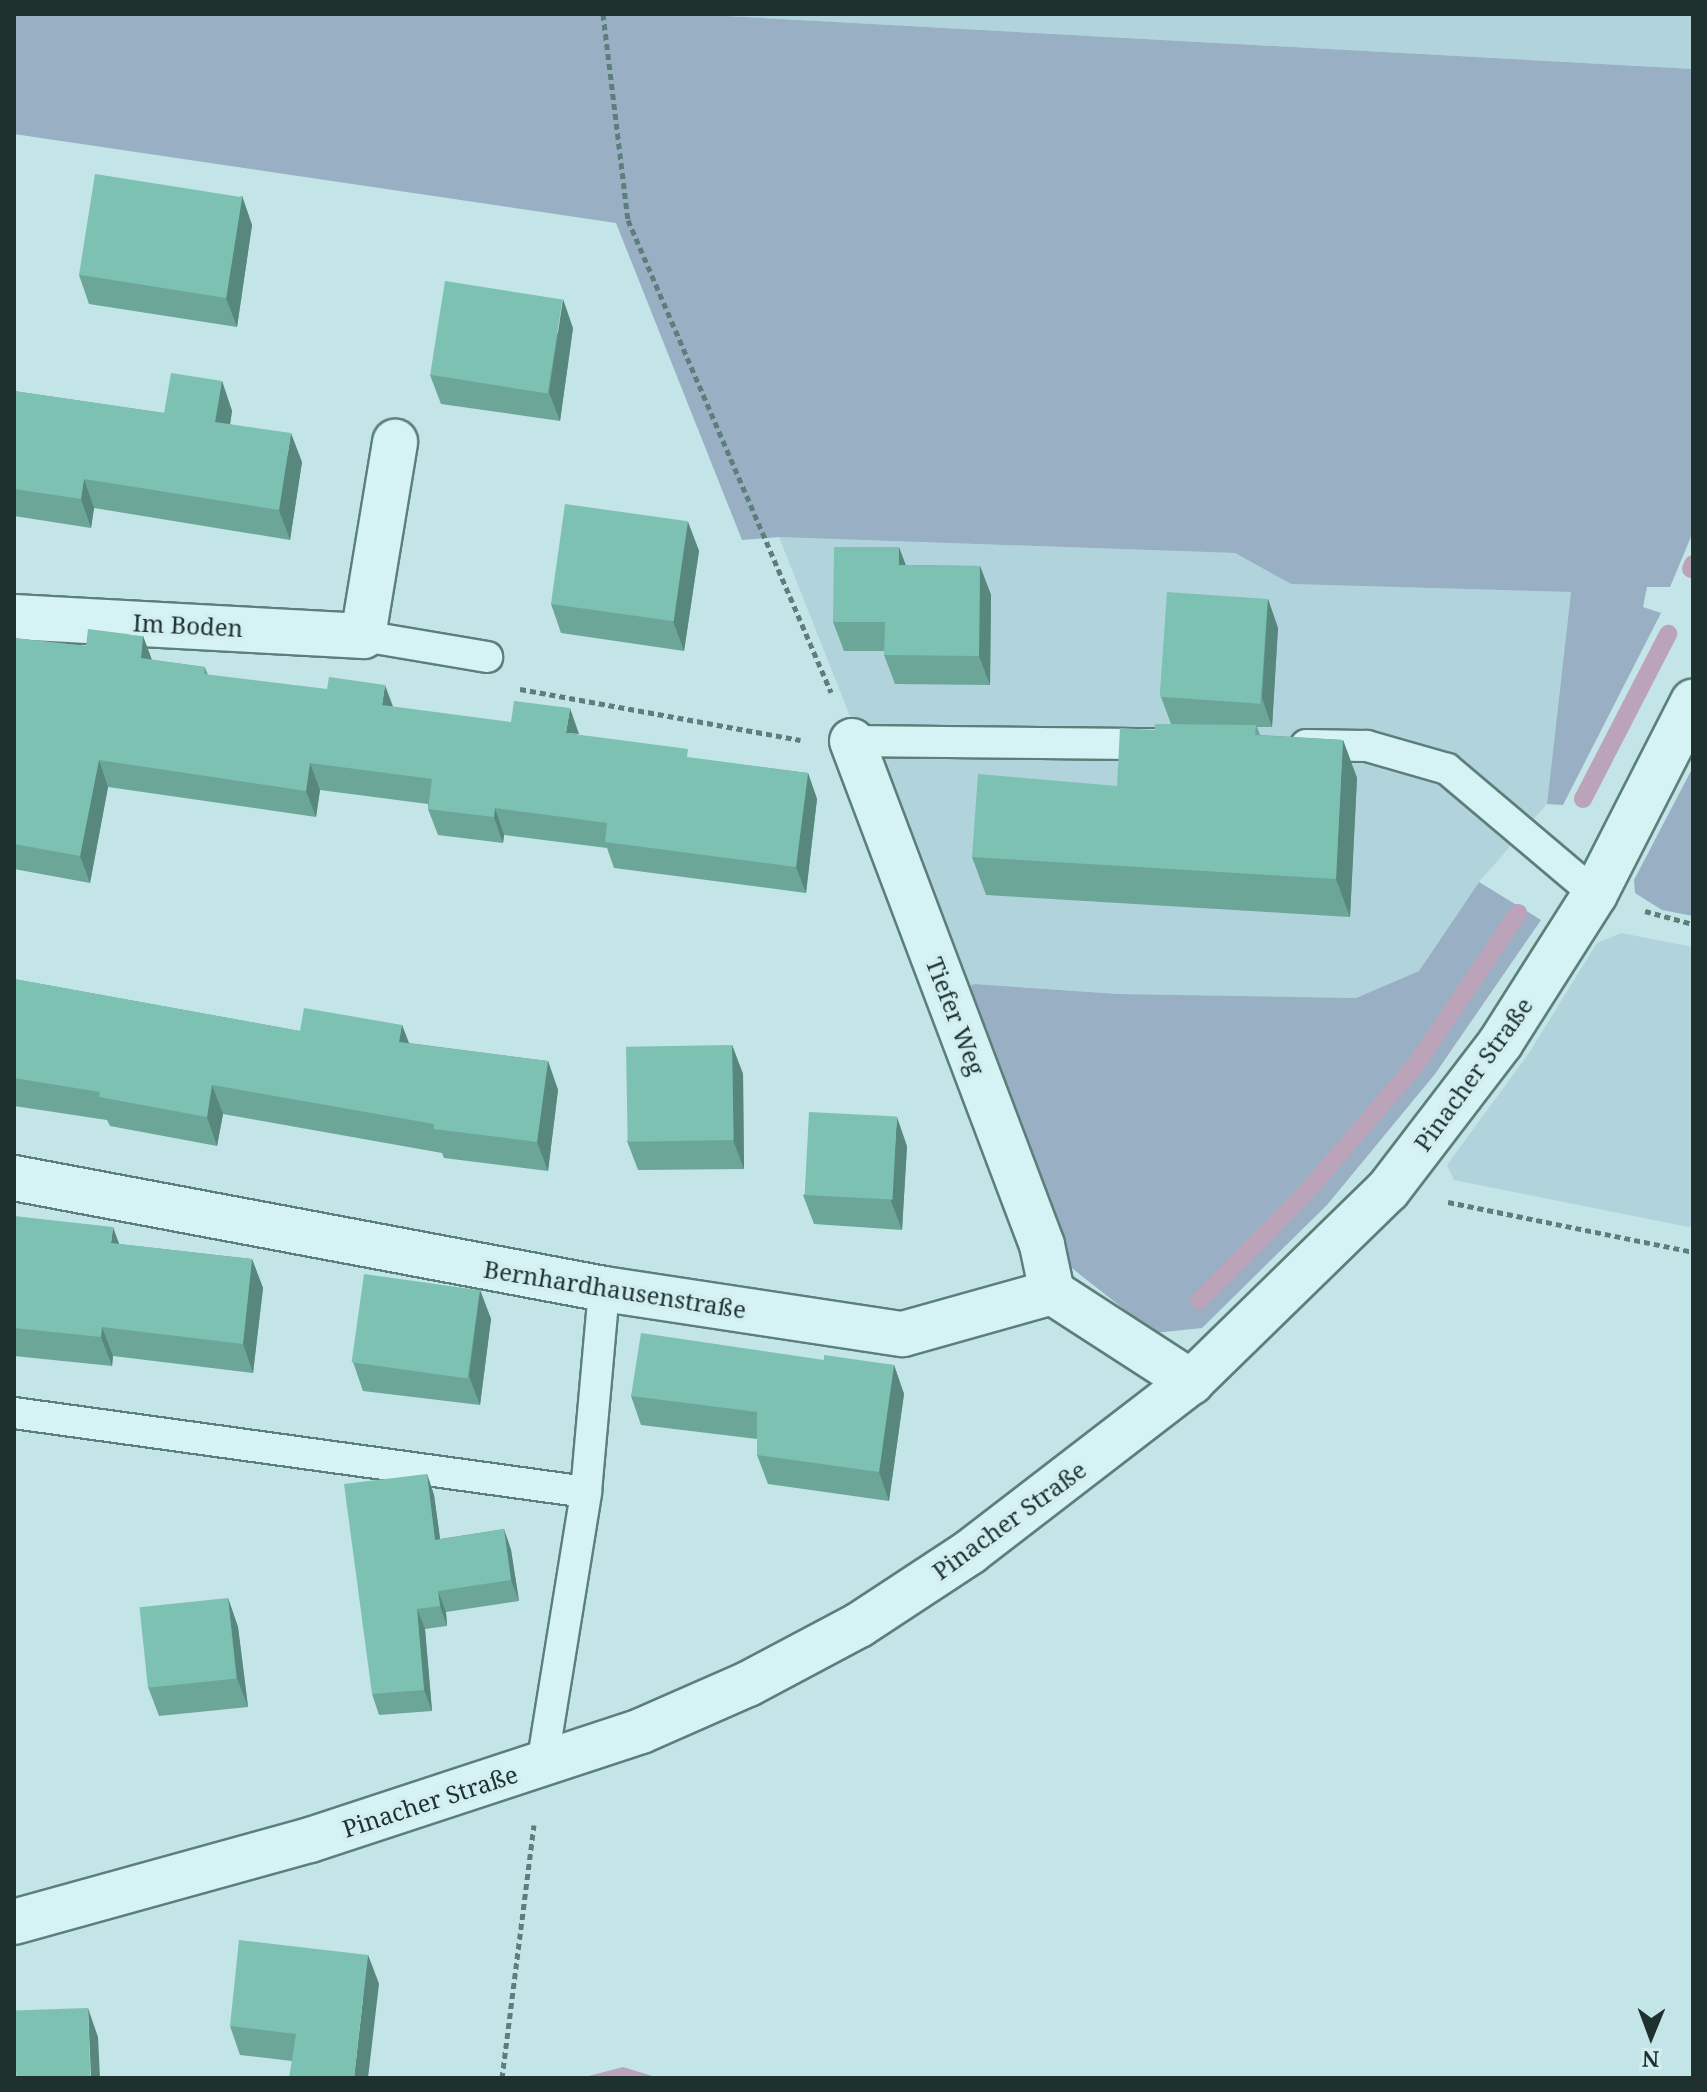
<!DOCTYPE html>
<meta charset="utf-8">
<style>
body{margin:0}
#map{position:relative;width:1707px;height:2092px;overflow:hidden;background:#c3e5e7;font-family:"Noto Serif",serif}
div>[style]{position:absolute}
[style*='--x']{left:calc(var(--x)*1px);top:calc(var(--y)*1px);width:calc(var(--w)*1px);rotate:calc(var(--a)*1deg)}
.farmland>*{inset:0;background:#b1d4dc}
.green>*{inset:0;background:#99afc4}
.water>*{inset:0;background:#bba4ba}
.stream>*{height:18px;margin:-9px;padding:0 9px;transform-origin:9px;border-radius:9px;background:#bba4ba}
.path>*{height:5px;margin-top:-2.5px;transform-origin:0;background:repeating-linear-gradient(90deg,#5c7f7b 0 6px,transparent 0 10px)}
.roads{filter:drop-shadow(2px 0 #5c7f7b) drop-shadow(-2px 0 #5c7f7b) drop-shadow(0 2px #5c7f7b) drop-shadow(0 -2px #5c7f7b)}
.service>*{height:30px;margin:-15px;padding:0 15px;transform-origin:15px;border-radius:15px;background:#d5f2f4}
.minor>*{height:44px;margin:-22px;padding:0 22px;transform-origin:22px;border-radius:22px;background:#d5f2f4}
.tertiary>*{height:44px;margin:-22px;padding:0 22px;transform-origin:22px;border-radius:22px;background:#d5f2f4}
.wall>*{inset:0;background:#6ca699}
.shaded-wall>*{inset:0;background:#58877d}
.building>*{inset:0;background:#7dc1b2;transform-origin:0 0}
span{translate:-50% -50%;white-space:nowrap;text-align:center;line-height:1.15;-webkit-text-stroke:7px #d1eef0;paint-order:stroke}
.street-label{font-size:24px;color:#1e312e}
.frame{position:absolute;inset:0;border:16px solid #1e312e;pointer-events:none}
.north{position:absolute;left:1611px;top:1996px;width:80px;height:80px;-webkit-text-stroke:6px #d1eef0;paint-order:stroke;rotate:181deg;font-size:22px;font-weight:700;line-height:32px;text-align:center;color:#1e312e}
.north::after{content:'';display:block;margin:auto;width:28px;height:36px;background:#1e312e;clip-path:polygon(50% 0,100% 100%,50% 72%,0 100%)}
</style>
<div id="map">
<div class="farmland">
<i style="clip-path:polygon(689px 14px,1693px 14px,1693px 69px)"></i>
<i style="clip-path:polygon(779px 537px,1235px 553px,1291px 584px,1571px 592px,1547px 804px,1479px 882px,1419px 971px,1356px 998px,1119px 994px,974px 984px,959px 992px)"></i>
<i style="clip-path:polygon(1621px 933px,1693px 947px,1693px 1228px,1454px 1180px,1447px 1165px,1529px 1053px,1597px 943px)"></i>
</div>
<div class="green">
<i style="clip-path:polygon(14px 14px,689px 14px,1693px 69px,1693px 532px,1670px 587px,1647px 587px,1643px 607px,1661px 613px,1563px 805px,1547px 804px,1571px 592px,1291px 584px,1235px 553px,779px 537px,742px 540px,616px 223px,14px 134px)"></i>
<i style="clip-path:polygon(1693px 767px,1693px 916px,1662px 910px,1635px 893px,1634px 880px)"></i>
<i style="clip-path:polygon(1479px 882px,1541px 920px,1435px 1074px,1327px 1205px,1202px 1328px,1154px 1333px,1068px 1265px,959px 992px,974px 984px,1119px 994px,1356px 998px,1419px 971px)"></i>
</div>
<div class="water">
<i style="clip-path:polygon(623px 2067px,659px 2078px,581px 2078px)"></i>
</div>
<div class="stream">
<i style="--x:1691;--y:569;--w:5;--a:-68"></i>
<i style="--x:1583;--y:799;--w:186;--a:-62.7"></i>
<i style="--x:1199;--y:1301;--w:158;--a:-45.5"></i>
<i style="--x:1310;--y:1188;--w:165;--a:-49.4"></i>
<i style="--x:1417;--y:1063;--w:181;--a:-56"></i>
</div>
<div class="path">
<i style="--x:603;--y:14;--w:208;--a:83.1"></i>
<i style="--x:628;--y:220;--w:514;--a:66.73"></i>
<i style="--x:520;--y:689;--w:285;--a:10.3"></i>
<i style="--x:1645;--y:911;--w:50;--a:15.2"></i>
<i style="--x:1448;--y:1202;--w:250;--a:11.5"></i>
<i style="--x:502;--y:2078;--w:255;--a:-82.8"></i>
</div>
<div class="roads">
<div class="service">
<i style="--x:363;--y:636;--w:126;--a:9.6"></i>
<i style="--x:852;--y:741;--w:306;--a:0.6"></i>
<i style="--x:1306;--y:745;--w:61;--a:0.9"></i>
<i style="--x:1367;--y:746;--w:83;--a:16"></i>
<i style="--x:1447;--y:769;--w:194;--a:40.2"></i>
<i style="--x:14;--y:1413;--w:577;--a:7.86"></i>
<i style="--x:542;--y:1765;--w:277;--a:-80.8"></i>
<i style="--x:586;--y:1492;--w:204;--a:-84.9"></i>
</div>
<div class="minor">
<i style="--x:14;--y:617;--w:350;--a:3.1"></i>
<i style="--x:363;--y:636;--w:197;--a:-80.6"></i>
<i style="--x:852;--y:741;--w:539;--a:69.34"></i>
<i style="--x:1042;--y:1245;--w:48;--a:78"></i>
<i style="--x:14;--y:1178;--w:600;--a:10.65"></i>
<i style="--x:604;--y:1289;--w:302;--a:8.6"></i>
<i style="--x:903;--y:1334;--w:155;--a:-15.7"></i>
<i style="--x:1052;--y:1292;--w:166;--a:32.9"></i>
</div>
<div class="tertiary">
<i style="--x:14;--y:1922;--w:307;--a:-15.5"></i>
<i style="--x:310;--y:1840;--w:348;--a:-18.2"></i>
<i style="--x:641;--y:1731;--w:117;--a:-23.7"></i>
<i style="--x:748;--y:1684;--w:126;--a:-28"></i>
<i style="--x:859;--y:1625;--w:133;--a:-33.3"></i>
<i style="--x:970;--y:1552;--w:279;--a:-37.6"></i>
<i style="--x:1191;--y:1382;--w:275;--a:-44.3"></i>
<i style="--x:1388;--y:1190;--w:186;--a:-52.6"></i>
<i style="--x:1501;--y:1042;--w:175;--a:-57.6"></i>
<i style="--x:1595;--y:894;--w:216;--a:-63"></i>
</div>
</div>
<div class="wall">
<i style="clip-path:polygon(242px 196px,252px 225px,237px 327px,89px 304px,79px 275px)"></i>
<i style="clip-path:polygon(573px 328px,560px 421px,441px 404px,430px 375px)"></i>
<i style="clip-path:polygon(222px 381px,232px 411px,230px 424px,302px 462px,290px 540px,94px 508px,91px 528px,14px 516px,14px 391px,164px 413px)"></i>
<i style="clip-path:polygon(688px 522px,699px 551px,684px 651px,561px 633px,551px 604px)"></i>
<i style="clip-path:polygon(905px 565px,980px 566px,991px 595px,990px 685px,895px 684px,884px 655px,884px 651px,844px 651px,833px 622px)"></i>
<i style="clip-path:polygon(1268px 599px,1278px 628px,1272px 727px,1257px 727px,1260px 735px,1343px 740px,1357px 778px,1350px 917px,986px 895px,972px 857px,1117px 786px,1155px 730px,1171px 724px,1161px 697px)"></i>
<i style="clip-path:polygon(143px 636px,152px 660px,205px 667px,208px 675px,393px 707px,579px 735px,691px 758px,808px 773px,817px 799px,806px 893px,614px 868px,607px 848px,504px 835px,503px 843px,438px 835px,428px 809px,428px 804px,320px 790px,316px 817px,108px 787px,90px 883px,14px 869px,14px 638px,86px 646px)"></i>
<i style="clip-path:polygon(14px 979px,300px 1031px,402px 1025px,409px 1043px,548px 1061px,558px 1090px,548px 1171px,444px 1158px,442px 1153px,223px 1114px,217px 1146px,110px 1126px,107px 1120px,14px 1106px)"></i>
<i style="clip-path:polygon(732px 1045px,743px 1074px,744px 1169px,638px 1170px,627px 1141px)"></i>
<i style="clip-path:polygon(907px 1146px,902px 1230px,814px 1224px,803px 1195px)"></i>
<i style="clip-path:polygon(14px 1216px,119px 1244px,252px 1259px,263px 1288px,253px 1373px,113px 1356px,112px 1366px,14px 1356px)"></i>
<i style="clip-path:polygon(480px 1290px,491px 1319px,480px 1405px,363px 1391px,353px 1362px)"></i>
<i style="clip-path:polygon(824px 1360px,894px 1365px,904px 1394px,889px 1501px,768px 1484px,757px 1455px,757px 1439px,641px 1425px,631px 1396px)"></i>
<i style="clip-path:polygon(427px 1474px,434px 1495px,440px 1539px,504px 1529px,511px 1550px,519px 1601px,446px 1612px,447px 1626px,425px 1629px,432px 1711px,379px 1715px,372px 1694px)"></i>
<i style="clip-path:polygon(228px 1598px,238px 1627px,248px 1707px,159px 1716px,148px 1687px)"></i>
<i style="clip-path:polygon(368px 1955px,379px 1984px,292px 2061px,240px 2055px,230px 2026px)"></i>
</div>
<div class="shaded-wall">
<i style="clip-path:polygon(242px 196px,252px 225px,237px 327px,226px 298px)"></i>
<i style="clip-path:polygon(563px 299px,573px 328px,560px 421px,549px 392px)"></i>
<i style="clip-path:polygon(222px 381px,232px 411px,226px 451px,215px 422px)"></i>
<i style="clip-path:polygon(291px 433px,302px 462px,290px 540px,279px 510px)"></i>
<i style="clip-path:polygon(84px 479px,94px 508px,91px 528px,81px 499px)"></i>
<i style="clip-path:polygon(688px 522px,699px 551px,684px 651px,673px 621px)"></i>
<i style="clip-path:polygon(899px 547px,910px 576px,899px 565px)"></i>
<i style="clip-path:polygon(980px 566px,991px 595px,990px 685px,979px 656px)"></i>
<i style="clip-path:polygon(1268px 599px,1278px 628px,1272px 727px,1262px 698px)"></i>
<i style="clip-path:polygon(143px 636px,153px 663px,141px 658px)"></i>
<i style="clip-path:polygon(385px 685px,395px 712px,382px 705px)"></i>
<i style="clip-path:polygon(570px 708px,579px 734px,566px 733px)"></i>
<i style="clip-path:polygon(1343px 740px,1357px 778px,1350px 917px,1336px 879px)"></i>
<i style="clip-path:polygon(99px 760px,108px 787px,90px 883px,80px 856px)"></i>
<i style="clip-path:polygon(310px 763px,320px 790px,316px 817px,306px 791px)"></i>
<i style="clip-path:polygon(808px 773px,817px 799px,806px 893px,796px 867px)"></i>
<i style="clip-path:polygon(495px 808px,504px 835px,503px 843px,494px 817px)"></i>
<i style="clip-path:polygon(402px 1025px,413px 1054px,399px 1042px)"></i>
<i style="clip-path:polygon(732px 1045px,743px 1074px,744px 1169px,733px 1140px)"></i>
<i style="clip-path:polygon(548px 1061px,558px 1090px,548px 1171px,537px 1142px)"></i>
<i style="clip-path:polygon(212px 1085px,223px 1114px,217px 1146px,207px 1117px)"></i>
<i style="clip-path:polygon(897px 1117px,907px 1146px,902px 1230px,891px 1201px)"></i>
<i style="clip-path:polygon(113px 1227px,124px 1257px,111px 1243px)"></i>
<i style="clip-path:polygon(252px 1259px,263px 1288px,253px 1373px,243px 1344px)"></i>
<i style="clip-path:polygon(480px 1290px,491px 1319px,480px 1405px,469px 1376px)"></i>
<i style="clip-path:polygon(102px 1327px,113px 1356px,112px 1366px,101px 1337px)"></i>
<i style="clip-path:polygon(894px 1365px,904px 1394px,889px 1501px,879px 1472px)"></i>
<i style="clip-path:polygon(427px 1474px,434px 1495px,443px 1560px,435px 1540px)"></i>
<i style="clip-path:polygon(504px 1529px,511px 1550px,519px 1601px,511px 1580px)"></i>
<i style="clip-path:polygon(438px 1591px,446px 1612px,447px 1626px,440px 1606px)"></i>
<i style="clip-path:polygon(228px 1598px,238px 1627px,248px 1707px,237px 1678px)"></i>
<i style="clip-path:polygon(417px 1609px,425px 1629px,432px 1711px,424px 1690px)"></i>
<i style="clip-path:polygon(368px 1955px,379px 1984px,368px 2078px,354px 2078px)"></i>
<i style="clip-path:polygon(88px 2008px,98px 2037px,100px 2078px,91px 2078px)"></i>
</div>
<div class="building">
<i style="left:95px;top:174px;width:149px;height:102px;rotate:9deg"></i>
<i style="left:445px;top:281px;width:119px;height:95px;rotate:9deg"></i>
<i style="clip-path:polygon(171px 373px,222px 381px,215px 422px,291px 433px,279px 510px,84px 479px,81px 499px,14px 489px,14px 391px,164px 413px)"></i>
<i style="left:565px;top:504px;width:124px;height:101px;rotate:8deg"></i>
<i style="clip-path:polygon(834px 547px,899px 547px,899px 565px,980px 566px,979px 656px,884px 655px,885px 622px,833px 622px)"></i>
<i style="left:1167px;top:592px;width:101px;height:105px;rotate:4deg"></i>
<i style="clip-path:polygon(88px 629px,143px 636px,141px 658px,205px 667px,204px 674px,327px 689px,329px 677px,385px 685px,382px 705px,511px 722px,514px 701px,570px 708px,566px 733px,688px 749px,687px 757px,808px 773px,796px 867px,605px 842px,607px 823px,495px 808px,494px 817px,428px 809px,432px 779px,310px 763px,306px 791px,99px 760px,80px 856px,14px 844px,14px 638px,86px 646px)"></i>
<i style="clip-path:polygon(1155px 724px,1256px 725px,1255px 735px,1343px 740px,1336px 879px,972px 857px,978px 774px,1117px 786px,1120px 728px,1155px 730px)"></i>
<i style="clip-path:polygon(14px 979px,300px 1031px,304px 1008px,402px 1025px,399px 1042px,548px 1061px,537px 1142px,434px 1129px,434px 1124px,212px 1085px,207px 1117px,99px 1097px,100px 1092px,14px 1078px)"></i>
<i style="left:732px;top:1045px;width:95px;height:106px;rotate:89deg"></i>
<i style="left:809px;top:1112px;width:88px;height:83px;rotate:3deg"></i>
<i style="clip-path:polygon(14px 1216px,113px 1227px,111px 1243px,252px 1259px,243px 1344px,102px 1327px,101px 1337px,14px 1328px)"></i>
<i style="left:364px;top:1274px;width:117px;height:89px;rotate:8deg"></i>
<i style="clip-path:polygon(641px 1333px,824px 1360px,824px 1355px,894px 1365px,879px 1472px,757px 1455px,757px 1412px,631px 1396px)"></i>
<i style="clip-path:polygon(427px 1474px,435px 1540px,504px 1529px,511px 1580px,438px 1591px,440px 1606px,417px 1609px,424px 1690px,372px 1694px,344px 1484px)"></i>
<i style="left:228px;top:1598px;width:81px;height:89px;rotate:84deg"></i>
<i style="clip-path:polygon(239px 1940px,368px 1955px,354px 2078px,289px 2078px,296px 2034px,230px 2026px)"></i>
<i style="left:88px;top:2008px;width:69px;height:74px;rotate:88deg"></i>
</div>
<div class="street-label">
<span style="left:188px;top:625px;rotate:3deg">Im Boden</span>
<span style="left:956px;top:1016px;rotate:69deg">Tiefer Weg</span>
<span style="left:1473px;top:1074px;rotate:-54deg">Pinacher Straße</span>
<span style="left:615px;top:1289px;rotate:9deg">Bernhardhausenstraße</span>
<span style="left:1009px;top:1520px;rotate:-36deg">Pinacher Straße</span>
<span style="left:430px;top:1801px;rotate:-18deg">Pinacher Straße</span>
</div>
<div class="frame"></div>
<div class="north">N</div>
</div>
